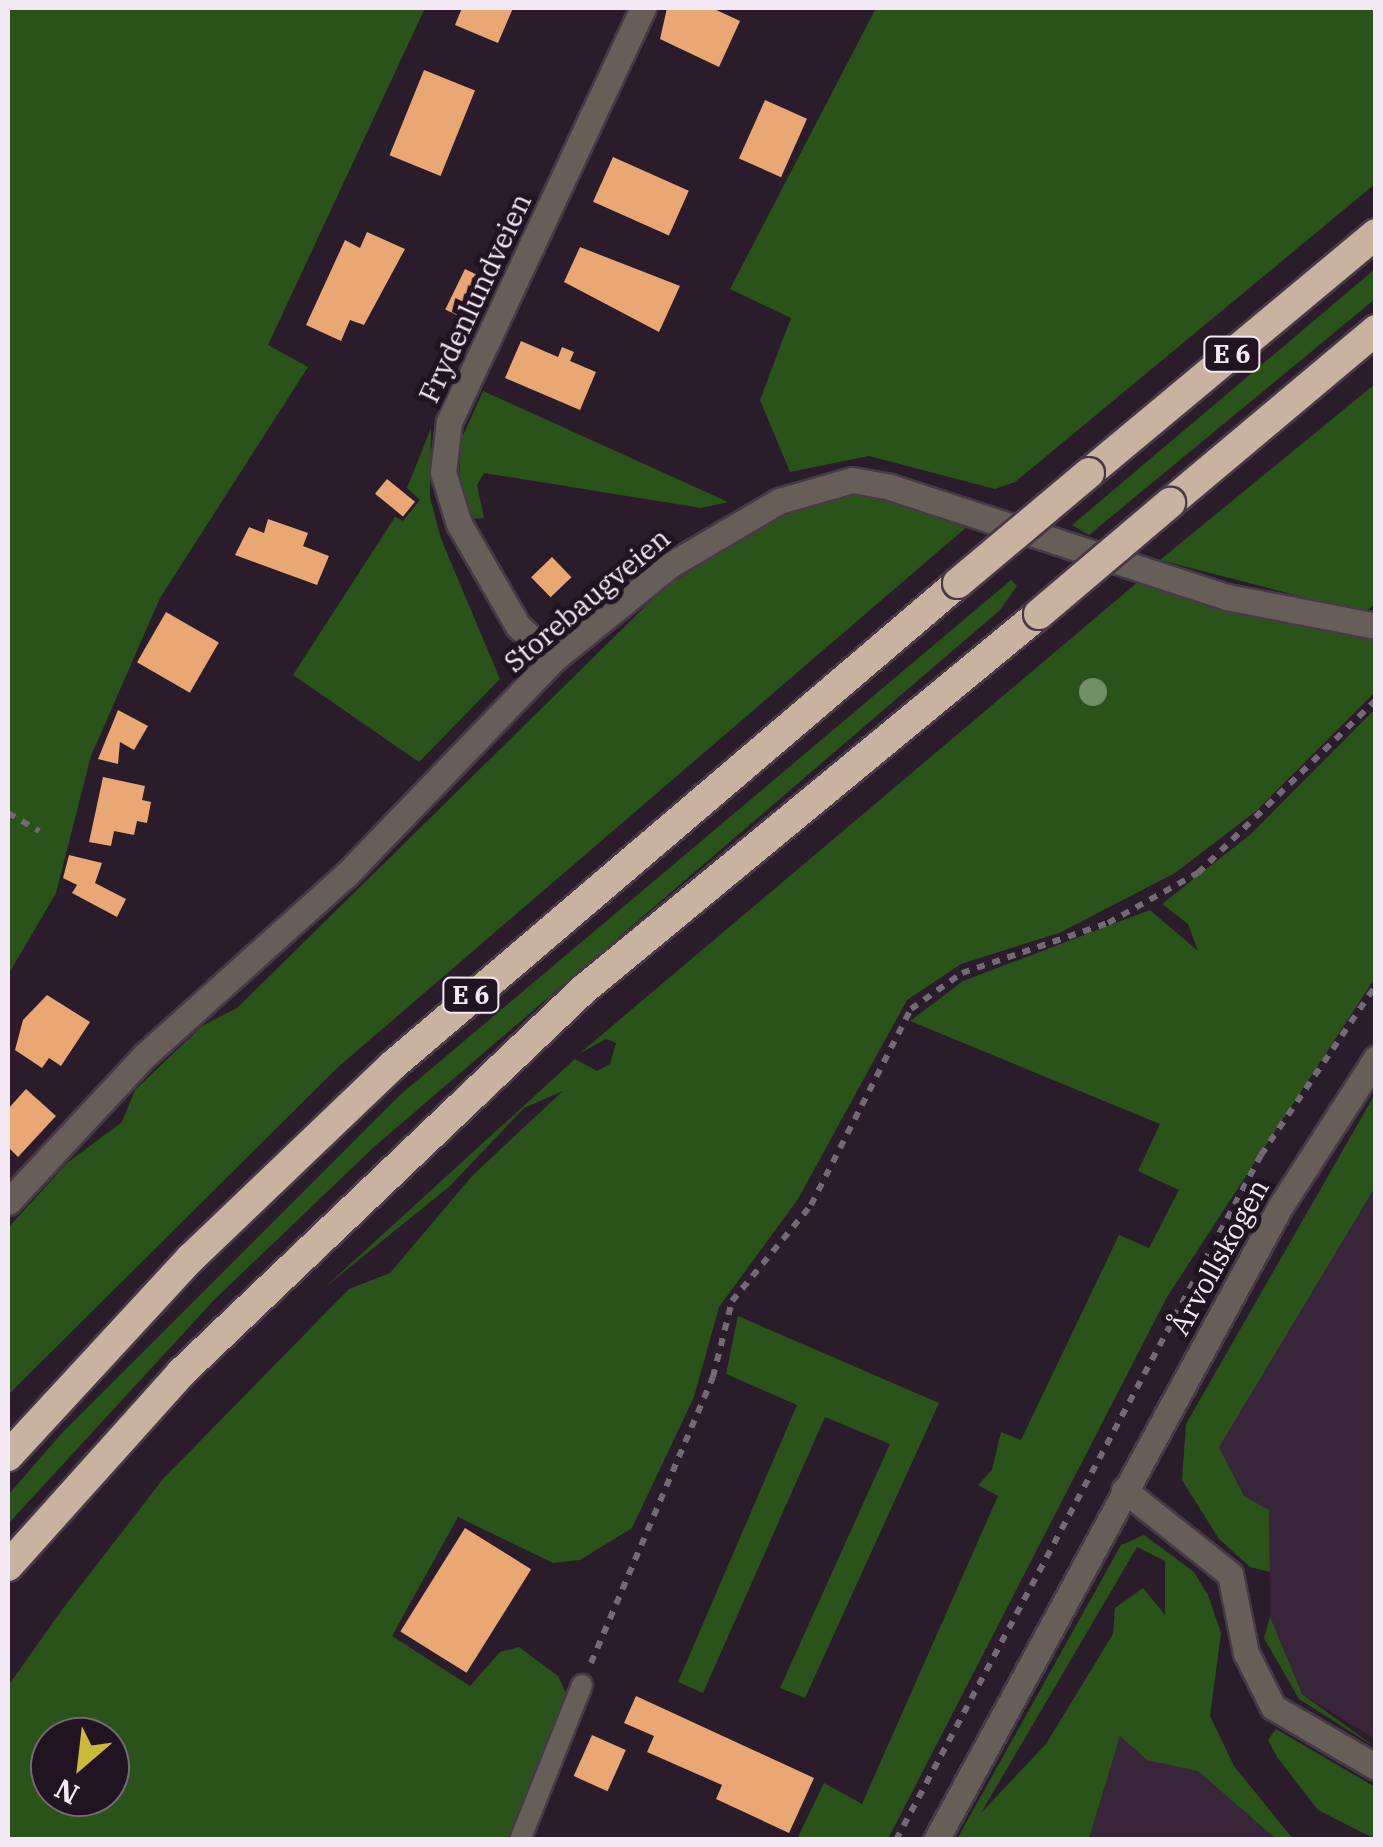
<!DOCTYPE html>
<meta charset="utf-8">
<style>
body{margin:0}
#map{position:relative;width:1383px;height:1847px;overflow:hidden;background:#2b1c2c;font-family:"IBM Plex Serif",serif}
div>[style]{position:absolute}
[style*='--x']{left:calc(var(--x)*1px);top:calc(var(--y)*1px);width:calc(var(--w)*1px);rotate:calc(var(--a)*1deg)}
.built>*{inset:0;background:#382539}
.green>*{inset:0;background:#2a5319}
.building>*{inset:0;background:#e8a773;transform-origin:0 0}
.path>*{height:6px;margin-top:-3px;transform-origin:0;background:repeating-linear-gradient(90deg,#766977 0 8px,transparent 0 16px)}
.roads{filter:drop-shadow(2px 0 #473948) drop-shadow(-2px 0 #473948) drop-shadow(0 2px #473948) drop-shadow(0 -2px #473948)}
.service>*{height:20px;margin:-10px;padding:0 10px;transform-origin:10px;border-radius:10px;background:#675e57}
.minor>*{height:25px;margin:-12.5px;padding:0 12.5px;transform-origin:12.5px;border-radius:12.5px;background:#675e57}
.motorway>*{height:30px;margin:-15px;padding:0 15px;transform-origin:15px;border-radius:15px;background:#c8b3a1}
.bridges{filter:drop-shadow(2px 0 #473948) drop-shadow(-2px 0 #473948) drop-shadow(0 2px #473948) drop-shadow(0 -2px #473948)}
.motorway-bridge>*{height:30px;margin:-15px;padding:0 15px;transform-origin:15px;border-radius:15px;background:#c8b3a1}
.trees>*{width:28px;height:28px;margin:-14px;border-radius:50%;background:#718e65}
span{translate:-50% -50%;white-space:nowrap;text-align:center;line-height:1.15;-webkit-text-stroke:10px #211322;paint-order:stroke}
.shield-label span{padding:2px 8px;background:#211322;border:2px solid;border-radius:8px;-webkit-text-stroke-width:0}
.shield-label{font-size:25px;color:#f3e9f4;font-weight:700}
.street-label{font-size:28px;color:#f3e9f4}
.frame{position:absolute;inset:0;border:10px solid #f3e9f4;pointer-events:none}
.north{position:absolute;left:30px;top:1717px;width:100px;height:100px;box-sizing:border-box;background:#211322;border:2px solid #756976;border-radius:50%;rotate:208deg;font-size:28px;font-weight:700;line-height:40px;text-align:center;color:#f3e9f4}
.north::after{content:'';display:block;margin:auto;width:35px;height:45px;background:#cbba39;clip-path:polygon(50% 0,100% 100%,50% 72%,0 100%)}
</style>
<div id="map">
<div class="built">
<i style="clip-path:polygon(1375px 1166px,1375px 1739px,1302px 1694px,1270px 1632px,1269px 1510px,1244px 1496px,1205px 1444px)"></i>
<i style="clip-path:polygon(1120px 1735px,1187px 1761px,1276px 1839px,1089px 1840px)"></i>
</div>
<div class="green">
<i style="clip-path:polygon(8px 8px,425px 8px,268px 345px,308px 367px,160px 598px,91px 756px,56px 893px,8px 975px)"></i>
<i style="clip-path:polygon(876px 8px,1375px 8px,1375px 184px,1015px 482px,995px 489px,869px 456px,790px 472px,760px 400px,791px 318px,730px 289px)"></i>
<i style="clip-path:polygon(1375px 269px,1375px 299px,1089px 535px,1072px 525px)"></i>
<i style="clip-path:polygon(1375px 384px,1376px 602px,1365px 613px,1160px 560px)"></i>
<i style="clip-path:polygon(483px 391px,728px 502px,701px 508px,484px 473px,477px 485px,484px 518px,471px 519px,459px 481px,461px 440px)"></i>
<i style="clip-path:polygon(431px 428px,430px 497px,441px 539px,500px 679px,419px 762px,293px 675px,395px 517px,403px 521px,420px 500px,407px 488px)"></i>
<i style="clip-path:polygon(848px 492px,976px 519px,337px 1068px,8px 1395px,8px 1228px,67px 1163px,122px 1122px,135px 1090px,202px 1026px,237px 1008px,664px 588px,778px 516px)"></i>
<i style="clip-path:polygon(1011px 580px,1017px 586px,1000px 610px,374px 1147px,215px 1299px,8px 1524px,8px 1495px,62px 1433px,400px 1095px)"></i>
<i style="clip-path:polygon(evenodd,1139px 581px,1229px 611px,1375px 640px,1375px 692px,1256px 811px,1175px 873px,1059px 933px,961px 964px,907px 1000px,798px 1199px,719px 1307px,694px 1397px,632px 1528px,580px 1560px,553px 1563px,458px 1517px,392px 1636px,470px 1686px,500px 1652px,519px 1647px,558px 1676px,567px 1696px,509px 1839px,8px 1840px,8px 1686px,64px 1607px,163px 1479px,349px 1289px,390px 1273px,473px 1175px,563px 1091px,524px 1108px,450px 1186px,324px 1288px,575px 1059px,597px 1071px,610px 1064px,616px 1043px,606px 1039px,579px 1054px,1139px 581px,50px 1737px,110px 1737px,110px 1797px,50px 1797px,50px 1737px)"></i>
<i style="clip-path:polygon(1375px 709px,1375px 978px,1167px 1297px,888px 1839px,797px 1839px,824px 1783px,862px 1804px,998px 1496px,978px 1485px,992px 1470px,1001px 1432px,1021px 1440px,1119px 1235px,1149px 1248px,1179px 1190px,1138px 1171px,1160px 1124px,910px 1021px,963px 981px,1150px 910px,1198px 951px,1188px 924px,1162px 904px,1251px 834px)"></i>
<i style="clip-path:polygon(1375px 1094px,1375px 1187px,1219px 1447px,1244px 1496px,1269px 1510px,1270px 1572px,1250px 1567px,1219px 1539px,1182px 1480px,1186px 1424px)"></i>
<i style="clip-path:polygon(738px 1316px,939px 1403px,805px 1698px,780px 1688px,890px 1444px,825px 1417px,703px 1693px,678px 1682px,797px 1405px,726px 1374px)"></i>
<i style="clip-path:polygon(evenodd,1144px 1535px,1194px 1572px,1208px 1595px,1221px 1633px,1210px 1716px,1234px 1766px,1293px 1839px,1276px 1839px,1198px 1771px,1147px 1760px,1120px 1736px,1089px 1839px,957px 1839px,1121px 1545px,1144px 1535px,1137px 1547px,1165px 1561px,1165px 1615px,1143px 1588px,1115px 1608px,1113px 1634px,1046px 1744px,981px 1813px,1137px 1547px)"></i>
<i style="clip-path:polygon(1270px 1617px,1302px 1694px,1375px 1747px,1299px 1699px,1264px 1638px)"></i>
<i style="clip-path:polygon(1276px 1729px,1375px 1787px,1375px 1839px,1318px 1810px,1277px 1757px,1268px 1740px)"></i>
</div>
<div class="building">
<i style="clip-path:polygon(462px 8px,513px 8px,498px 43px,455px 25px)"></i>
<i style="clip-path:polygon(667px 8px,712px 8px,740px 21px,719px 67px,660px 39px)"></i>
<i style="left:424px;top:70px;width:55px;height:92px;rotate:22deg"></i>
<i style="left:765px;top:100px;width:46px;height:64px;rotate:24deg"></i>
<i style="left:613px;top:157px;width:83px;height:49px;rotate:24deg"></i>
<i style="clip-path:polygon(367px 232px,405px 249px,364px 325px,350px 320px,341px 341px,306px 325px,345px 240px,360px 248px)"></i>
<i style="clip-path:polygon(580px 247px,680px 286px,659px 332px,564px 282px)"></i>
<i style="left:465px;top:269px;width:25px;height:45px;rotate:26deg"></i>
<i style="clip-path:polygon(521px 341px,558px 357px,562px 347px,574px 352px,570px 361px,596px 372px,580px 410px,505px 378px)"></i>
<i style="left:387px;top:479px;width:36px;height:19px;rotate:39deg"></i>
<i style="clip-path:polygon(268px 519px,308px 533px,303px 546px,329px 556px,317px 585px,235px 555px,249px 527px,264px 533px)"></i>
<i style="left:552px;top:557px;width:28px;height:29px;rotate:46deg"></i>
<i style="left:166px;top:612px;width:61px;height:58px;rotate:30deg"></i>
<i style="clip-path:polygon(118px 710px,148px 726px,134px 750px,120px 742px,118px 764px,98px 759px)"></i>
<i style="clip-path:polygon(103px 777px,145px 786px,142px 800px,151px 802px,147px 823px,137px 821px,134px 835px,114px 831px,111px 846px,89px 842px)"></i>
<i style="clip-path:polygon(69px 855px,102px 863px,95px 883px,126px 899px,117px 917px,72px 893px,77px 885px,63px 878px)"></i>
<i style="clip-path:polygon(47px 995px,90px 1022px,61px 1066px,49px 1058px,42px 1068px,15px 1050px,23px 1020px)"></i>
<i style="clip-path:polygon(26px 1089px,56px 1116px,18px 1157px,8px 1147px,8px 1109px)"></i>
<i style="left:465px;top:1528px;width:78px;height:122px;rotate:32deg"></i>
<i style="clip-path:polygon(636px 1696px,814px 1778px,789px 1833px,716px 1799px,722px 1785px,647px 1752px,654px 1736px,624px 1723px)"></i>
<i style="left:592px;top:1735px;width:37px;height:45px;rotate:24deg"></i>
</div>
<div class="path">
<i style="--x:8;--y:813;--w:36;--a:30"></i>
<i style="--x:591;--y:1663;--w:311;--a:-66.9"></i>
<i style="--x:713;--y:1377;--w:78;--a:-76"></i>
<i style="--x:732;--y:1301;--w:124;--a:-50.5"></i>
<i style="--x:811;--y:1205;--w:220;--a:-63"></i>
<i style="--x:911;--y:1009;--w:62;--a:-35.2"></i>
<i style="--x:962;--y:973;--w:154;--a:-18.9"></i>
<i style="--x:1108;--y:923;--w:103;--a:-29.1"></i>
<i style="--x:1198;--y:873;--w:248;--a:-44.2"></i>
<i style="--x:896;--y:1840;--w:776;--a:-61.95"></i>
<i style="--x:1261;--y:1155;--w:205;--a:-55.9"></i>
</div>
<div class="roads">
<div class="service">
<i style="--x:520;--y:1840;--w:167;--a:-68.2"></i>
</div>
<div class="minor">
<i style="--x:554;--y:659;--w:49;--a:-137.5"></i>
<i style="--x:518;--y:626;--w:118;--a:-120"></i>
<i style="--x:459;--y:524;--w:54;--a:-107.1"></i>
<i style="--x:443;--y:472;--w:50;--a:-83.2"></i>
<i style="--x:449;--y:422;--w:457;--a:-64.9"></i>
<i style="--x:8;--y:1202;--w:200;--a:-47"></i>
<i style="--x:144;--y:1056;--w:271;--a:-41.9"></i>
<i style="--x:346;--y:875;--w:300;--a:-46.1"></i>
<i style="--x:554;--y:659;--w:149;--a:-39"></i>
<i style="--x:670;--y:565;--w:126;--a:-30.4"></i>
<i style="--x:779;--y:501;--w:76;--a:-16"></i>
<i style="--x:852;--y:480;--w:39;--a:10"></i>
<i style="--x:890;--y:487;--w:354;--a:18.1"></i>
<i style="--x:1227;--y:597;--w:152;--a:11"></i>
<i style="--x:1124;--y:1490;--w:135;--a:38.4"></i>
<i style="--x:1230;--y:1574;--w:81;--a:78.6"></i>
<i style="--x:1246;--y:1653;--w:60;--a:63.4"></i>
<i style="--x:1273;--y:1707;--w:119;--a:30.2"></i>
<i style="--x:936;--y:1840;--w:720;--a:-61.48"></i>
<i style="--x:1280;--y:1207;--w:177;--a:-57.2"></i>
</div>
<div class="motorway">
<i style="--x:1089;--y:473;--w:373;--a:-39.8"></i>
<i style="--x:1170;--y:503;--w:269;--a:-40"></i>
<i style="--x:8;--y:1456;--w:270;--a:-47.3"></i>
<i style="--x:191;--y:1258;--w:279;--a:-43.7"></i>
<i style="--x:393;--y:1065;--w:743;--a:-40.47"></i>
<i style="--x:8;--y:1566;--w:259;--a:-48.1"></i>
<i style="--x:181;--y:1373;--w:555;--a:-43.61"></i>
<i style="--x:583;--y:990;--w:591;--a:-39.51"></i>
</div>
</div>
<div class="bridges">
<div class="motorway-bridge">
<i style="--x:958;--y:583;--w:171;--a:-40"></i>
<i style="--x:1039;--y:614;--w:172;--a:-40.3"></i>
</div>
</div>
<div class="trees">
<i style="left:1093px;top:692px"></i>
</div>
<div class="shield-label">
<span style="left:1232px;top:354px">E 6</span>
<span style="left:471px;top:995px">E 6</span>
</div>
<div class="street-label">
<span style="left:475px;top:298px;rotate:-65deg">Frydenlundveien</span>
<span style="left:587px;top:600px;rotate:-40deg">Storebaugveien</span>
<span style="left:1219px;top:1257px;rotate:-61deg">Årvollskogen</span>
</div>
<div class="frame"></div>
<div class="north">N</div>
</div>
